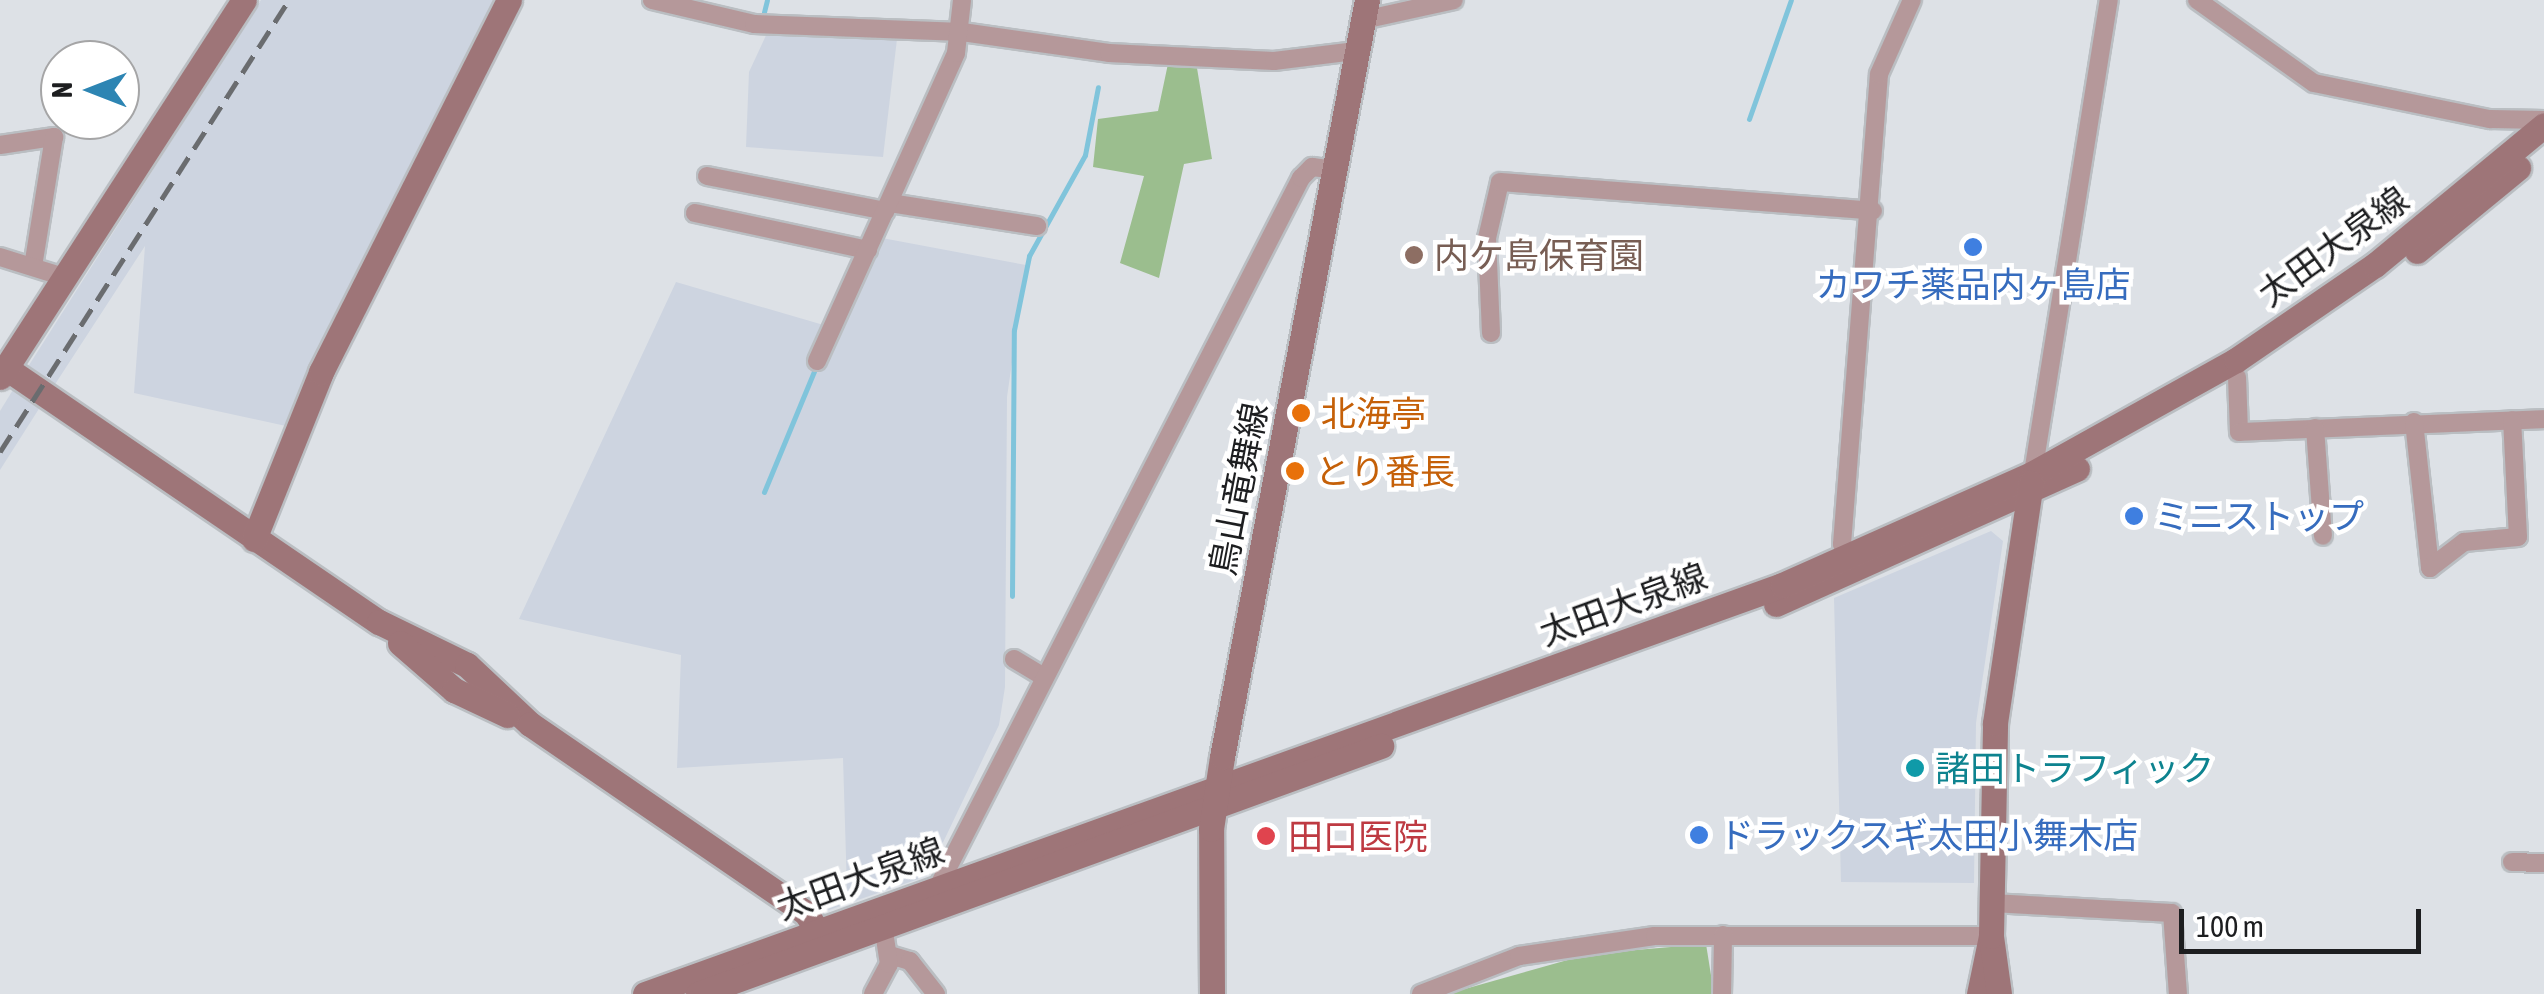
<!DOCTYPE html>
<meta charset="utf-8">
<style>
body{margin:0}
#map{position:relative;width:2544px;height:994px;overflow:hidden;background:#dde1e6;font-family:"Asap Condensed","Noto Sans JP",sans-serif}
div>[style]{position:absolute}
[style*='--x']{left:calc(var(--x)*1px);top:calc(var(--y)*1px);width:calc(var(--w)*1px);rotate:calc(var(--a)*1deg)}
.built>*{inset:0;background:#cdd4e0}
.green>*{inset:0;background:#9bbe8e}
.stream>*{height:5px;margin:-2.5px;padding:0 2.5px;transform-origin:2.5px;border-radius:2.5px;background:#80c4db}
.roads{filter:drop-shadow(2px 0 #babec2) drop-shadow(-2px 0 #babec2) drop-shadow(0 2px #babec2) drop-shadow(0 -2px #babec2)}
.street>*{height:18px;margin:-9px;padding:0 9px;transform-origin:9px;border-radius:9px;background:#b5989a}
.secondary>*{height:25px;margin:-12.5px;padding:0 12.5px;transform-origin:12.5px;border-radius:12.5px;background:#9e7578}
.rail>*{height:5px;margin-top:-2.5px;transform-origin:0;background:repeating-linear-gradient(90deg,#6a6c6f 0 20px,transparent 0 30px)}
.dots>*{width:28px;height:28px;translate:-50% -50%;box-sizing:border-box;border:5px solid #fff;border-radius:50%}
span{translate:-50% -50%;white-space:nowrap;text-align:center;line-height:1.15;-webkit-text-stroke:9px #fff;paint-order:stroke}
.street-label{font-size:35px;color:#1d1e20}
.education-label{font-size:35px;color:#785e54}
.left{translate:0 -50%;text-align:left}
.shop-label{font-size:35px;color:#366cbe}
.food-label{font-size:35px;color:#c56008}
.culture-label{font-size:35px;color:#0d838f}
.health-label{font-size:35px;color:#be3a42}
.north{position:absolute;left:40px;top:40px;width:100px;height:100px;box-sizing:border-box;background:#fff;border:2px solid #a5a5a6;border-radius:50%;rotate:270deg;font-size:28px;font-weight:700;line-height:40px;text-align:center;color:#1d1e20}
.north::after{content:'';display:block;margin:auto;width:35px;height:45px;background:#2d85b3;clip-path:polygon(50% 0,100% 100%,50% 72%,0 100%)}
.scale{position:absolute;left:2179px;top:909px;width:242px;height:45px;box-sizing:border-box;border:5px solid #1d1e20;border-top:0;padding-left:12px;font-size:30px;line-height:35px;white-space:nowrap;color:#1d1e20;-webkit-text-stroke:8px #fff;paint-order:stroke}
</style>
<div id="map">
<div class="built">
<i style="clip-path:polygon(261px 0,499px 0,286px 426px,134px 393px,145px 246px,50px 392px,24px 373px)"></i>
<i style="clip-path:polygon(768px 31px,897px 39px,883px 157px,746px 147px,749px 72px)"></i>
<i style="clip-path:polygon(882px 238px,1026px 265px,1007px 397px,1005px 687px,999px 725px,927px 876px,829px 910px,820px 903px,847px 890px,843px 758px,677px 768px,681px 655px,519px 619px,676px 282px,827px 326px,809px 366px,820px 371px)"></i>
<i style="clip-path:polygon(16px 385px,42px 404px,0 470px,0 411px)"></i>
<i style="clip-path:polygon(1991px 531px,2003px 541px,1976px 723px,1974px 883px,1841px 882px,1834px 598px)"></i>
</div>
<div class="green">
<i style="clip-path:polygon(1169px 59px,1196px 62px,1212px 159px,1184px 164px,1159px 278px,1120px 263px,1144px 176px,1093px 167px,1098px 119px,1158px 111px)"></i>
<i style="clip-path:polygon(1706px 944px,1714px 994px,1447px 994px,1589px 954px)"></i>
</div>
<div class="stream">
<i style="--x:764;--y:12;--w:12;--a:-76"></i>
<i style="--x:1749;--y:119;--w:126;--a:-70.6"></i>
<i style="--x:764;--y:492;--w:131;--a:-67.5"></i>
<i style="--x:1012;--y:596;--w:266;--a:-89.6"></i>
<i style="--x:1014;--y:330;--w:76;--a:-78.5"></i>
<i style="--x:1029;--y:256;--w:115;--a:-61"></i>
<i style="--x:1085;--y:155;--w:69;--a:-79.2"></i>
</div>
<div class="roads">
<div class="street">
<i style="--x:652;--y:0;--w:105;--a:13.2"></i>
<i style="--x:754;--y:24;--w:208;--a:2.2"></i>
<i style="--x:962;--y:32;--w:148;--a:8.1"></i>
<i style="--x:1109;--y:53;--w:165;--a:2.8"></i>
<i style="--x:1274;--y:61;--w:83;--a:-7"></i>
<i style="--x:2197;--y:0;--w:143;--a:35.4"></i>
<i style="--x:2314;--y:83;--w:180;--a:11.6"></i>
<i style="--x:2490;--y:119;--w:54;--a:1.1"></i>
<i style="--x:1363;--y:20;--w:93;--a:-12.4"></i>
<i style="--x:0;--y:145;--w:55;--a:-8.4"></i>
<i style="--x:54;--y:137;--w:126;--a:99.2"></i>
<i style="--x:707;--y:176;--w:182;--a:11.1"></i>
<i style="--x:890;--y:203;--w:149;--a:8.9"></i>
<i style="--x:695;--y:213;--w:177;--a:12.1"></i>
<i style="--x:0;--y:257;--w:67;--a:17.4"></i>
<i style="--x:1491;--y:333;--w:95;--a:-92.4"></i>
<i style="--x:1487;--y:238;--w:57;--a:-76.9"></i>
<i style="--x:1500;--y:182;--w:374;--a:4.4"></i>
<i style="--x:817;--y:361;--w:338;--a:-65.7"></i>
<i style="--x:956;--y:53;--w:53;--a:-83.5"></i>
<i style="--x:2237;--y:377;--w:55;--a:87.9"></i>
<i style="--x:2239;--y:432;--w:305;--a:-2.4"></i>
<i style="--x:2414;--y:422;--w:147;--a:83.7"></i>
<i style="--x:2430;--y:568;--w:43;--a:-37.4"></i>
<i style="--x:2464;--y:542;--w:54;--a:-5.3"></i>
<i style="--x:2518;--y:537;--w:117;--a:-92.9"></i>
<i style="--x:2315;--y:428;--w:108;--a:85.8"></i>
<i style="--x:2033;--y:473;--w:479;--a:-80.9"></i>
<i style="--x:1850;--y:567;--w:24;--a:-109"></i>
<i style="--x:1842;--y:544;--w:471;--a:-85.5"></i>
<i style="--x:1879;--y:74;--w:81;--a:-66"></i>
<i style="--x:1014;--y:659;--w:33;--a:31"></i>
<i style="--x:2512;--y:862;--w:32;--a:2"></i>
<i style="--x:938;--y:887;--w:797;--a:-62.89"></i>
<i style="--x:1301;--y:178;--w:16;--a:-45"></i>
<i style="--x:1312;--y:167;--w:24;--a:7"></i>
<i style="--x:1992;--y:903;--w:180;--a:3.2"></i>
<i style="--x:2172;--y:913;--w:81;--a:85.8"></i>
<i style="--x:890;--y:955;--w:21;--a:17"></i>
<i style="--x:910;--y:961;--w:42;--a:51.8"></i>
<i style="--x:873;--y:994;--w:34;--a:-62"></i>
<i style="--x:889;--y:964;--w:46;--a:-98.8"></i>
<i style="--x:1421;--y:994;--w:105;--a:-21.2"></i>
<i style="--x:1519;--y:956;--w:137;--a:-8.4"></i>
<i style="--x:1655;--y:936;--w:336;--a:0"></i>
<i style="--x:1722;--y:994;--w:59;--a:-89"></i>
</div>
<div class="secondary">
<i style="--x:2417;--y:251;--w:131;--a:-39.4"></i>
<i style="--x:6;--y:368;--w:451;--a:34.3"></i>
<i style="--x:379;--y:622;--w:98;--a:26"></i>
<i style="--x:467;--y:665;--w:86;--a:43.1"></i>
<i style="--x:530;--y:724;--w:335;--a:34.4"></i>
<i style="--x:806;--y:913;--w:34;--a:58"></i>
<i style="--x:0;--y:377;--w:449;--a:-57.1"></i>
<i style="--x:254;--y:539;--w:180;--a:-68.1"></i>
<i style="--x:321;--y:372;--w:417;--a:-63.2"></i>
<i style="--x:1776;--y:604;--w:330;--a:-24.2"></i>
<i style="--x:400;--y:643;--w:72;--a:41"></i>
<i style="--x:454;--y:690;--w:59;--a:25.3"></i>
<i style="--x:645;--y:994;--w:1208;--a:-19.78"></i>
<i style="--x:1782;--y:585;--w:275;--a:-24"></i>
<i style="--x:2033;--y:473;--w:232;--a:-29.1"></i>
<i style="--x:2236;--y:360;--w:168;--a:-34.4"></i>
<i style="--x:2375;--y:265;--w:219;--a:-39.6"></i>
<i style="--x:698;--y:994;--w:727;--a:-19.96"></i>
<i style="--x:1212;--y:994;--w:165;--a:-90.3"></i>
<i style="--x:1211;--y:829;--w:73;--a:-81.3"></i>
<i style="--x:1222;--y:757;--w:771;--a:-79.16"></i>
<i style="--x:1979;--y:994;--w:59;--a:-78.3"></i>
<i style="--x:1999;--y:994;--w:59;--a:-97.9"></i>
<i style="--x:1991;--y:936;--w:213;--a:-88.9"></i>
<i style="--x:1995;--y:723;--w:243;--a:-81.5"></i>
</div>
</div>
<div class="rail">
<i style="--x:0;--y:452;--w:536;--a:-57.41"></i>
</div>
<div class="dots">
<i style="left:1973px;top:247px;background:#3f7fe0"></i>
<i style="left:1414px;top:255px;background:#8d6e63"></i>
<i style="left:1301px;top:413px;background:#e8710a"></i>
<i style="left:1295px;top:471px;background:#e8710a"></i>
<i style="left:2134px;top:516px;background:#3f7fe0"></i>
<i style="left:1915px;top:768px;background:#0f9aa8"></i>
<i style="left:1699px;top:835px;background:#3f7fe0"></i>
<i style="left:1266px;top:836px;background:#e0444e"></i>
</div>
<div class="street-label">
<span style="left:2333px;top:246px;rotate:-36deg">太田大泉線</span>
<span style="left:1238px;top:489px;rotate:-79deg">鳥山竜舞線</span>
<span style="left:1623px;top:604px;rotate:-20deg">太田大泉線</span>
<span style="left:860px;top:878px;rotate:-20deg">太田大泉線</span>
</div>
<div class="education-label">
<span class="left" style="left:1434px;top:255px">内ケ島保育園</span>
</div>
<div class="shop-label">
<span style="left:1973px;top:284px">カワチ薬品内ヶ島店</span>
<span class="left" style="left:2154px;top:516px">ミニストップ</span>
<span class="left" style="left:1719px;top:835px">ドラックスギ太田小舞木店</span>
</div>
<div class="food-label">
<span class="left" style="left:1321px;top:413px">北海亭</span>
<span class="left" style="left:1315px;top:471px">とり番長</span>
</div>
<div class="culture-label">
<span class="left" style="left:1935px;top:768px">諸田トラフィック</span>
</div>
<div class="health-label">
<span class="left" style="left:1288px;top:836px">田口医院</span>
</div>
<div class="north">N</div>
<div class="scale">100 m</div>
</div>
